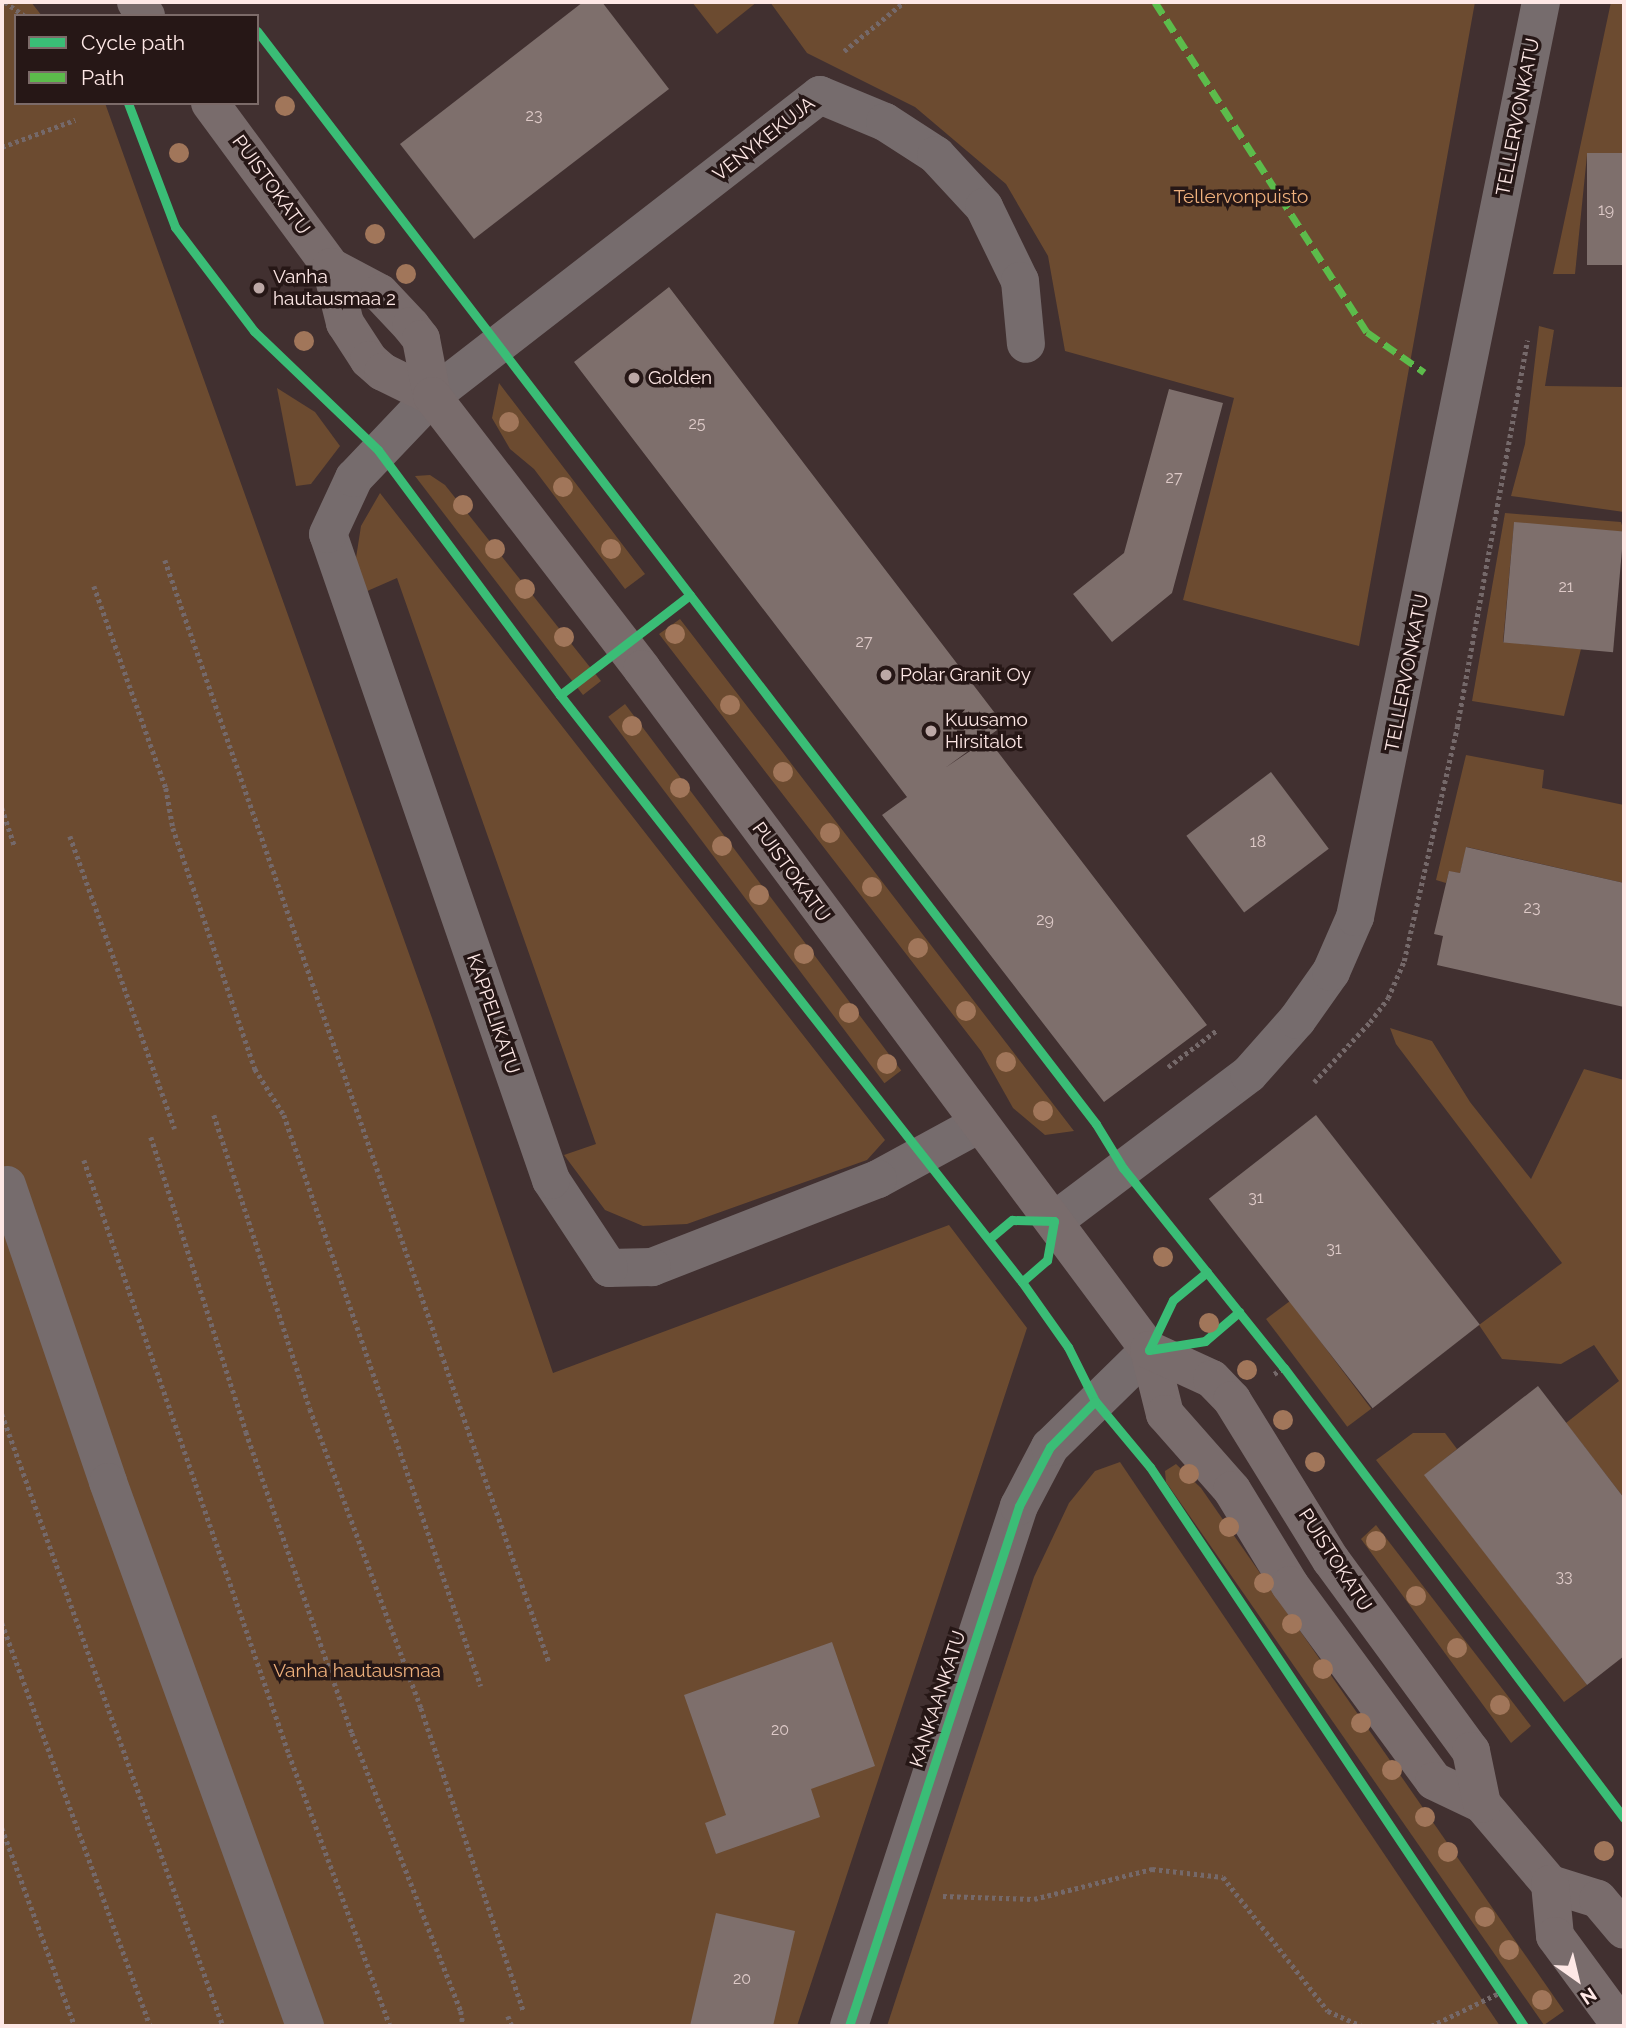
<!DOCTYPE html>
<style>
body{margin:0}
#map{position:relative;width:1626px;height:2028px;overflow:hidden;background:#413030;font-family:Raleway,sans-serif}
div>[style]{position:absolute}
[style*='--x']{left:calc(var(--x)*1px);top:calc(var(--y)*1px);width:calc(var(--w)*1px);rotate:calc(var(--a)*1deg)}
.green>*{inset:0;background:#6c4b30;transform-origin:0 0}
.building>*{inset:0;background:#7e6f6c;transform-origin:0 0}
.path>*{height:4.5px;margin-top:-2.25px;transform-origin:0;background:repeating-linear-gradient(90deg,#75696a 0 3.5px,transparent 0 7px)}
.minor>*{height:38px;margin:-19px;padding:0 19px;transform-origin:19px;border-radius:19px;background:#766c6d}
.major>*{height:38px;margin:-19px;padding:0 19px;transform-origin:19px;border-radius:19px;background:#796c6c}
.quiet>*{height:7px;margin-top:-3.5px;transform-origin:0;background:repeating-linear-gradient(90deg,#5cbc4b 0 14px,transparent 0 21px)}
.cycleway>*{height:9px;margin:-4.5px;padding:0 4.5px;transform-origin:4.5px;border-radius:4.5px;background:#3abd76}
.trees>*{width:20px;height:20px;margin:-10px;border-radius:50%;background:#a1765a}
.dots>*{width:19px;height:19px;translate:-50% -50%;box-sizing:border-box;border:4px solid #261716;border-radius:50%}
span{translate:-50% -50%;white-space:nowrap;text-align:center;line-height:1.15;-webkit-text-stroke:7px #261716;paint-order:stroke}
.number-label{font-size:16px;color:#decac8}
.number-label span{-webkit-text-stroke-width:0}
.street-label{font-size:19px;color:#fee8e6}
.park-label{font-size:19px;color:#efb07c}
.poi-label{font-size:19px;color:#fee8e6}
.left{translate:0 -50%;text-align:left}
.frame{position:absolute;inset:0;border:4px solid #fee8e6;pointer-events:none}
.legend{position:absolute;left:14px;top:14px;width:245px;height:91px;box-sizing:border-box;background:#261716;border:2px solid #7c6b69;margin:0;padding:9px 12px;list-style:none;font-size:21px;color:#fee8e6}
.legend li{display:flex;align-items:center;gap:14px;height:35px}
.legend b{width:35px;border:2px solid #7c6b69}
.north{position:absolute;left:1542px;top:1944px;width:70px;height:70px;-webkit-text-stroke:5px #261716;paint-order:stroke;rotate:146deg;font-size:19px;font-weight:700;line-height:28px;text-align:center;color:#fee8e6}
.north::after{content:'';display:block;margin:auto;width:24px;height:32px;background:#fee8e6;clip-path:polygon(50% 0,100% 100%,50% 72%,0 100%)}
</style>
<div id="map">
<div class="green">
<i style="clip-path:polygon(2px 2px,31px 2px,42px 16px,16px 16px,16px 103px,105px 103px,432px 1018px,553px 1373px,949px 1225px,1027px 1328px,797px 2026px,2px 2026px)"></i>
<i style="clip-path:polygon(692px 2px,757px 2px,717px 34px)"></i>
<i style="clip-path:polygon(770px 2px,1475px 2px,1359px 646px,1183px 600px,1234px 398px,1065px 351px,1048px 256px,1006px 184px,915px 107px,807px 53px)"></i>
<i style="clip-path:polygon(1611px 2px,1624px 2px,1624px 153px,1587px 155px,1575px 274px,1553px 274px)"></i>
<i style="clip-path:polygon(1539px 326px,1554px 330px,1545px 386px,1624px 387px,1624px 512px,1511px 496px,1525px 444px)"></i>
<i style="clip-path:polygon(499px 383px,645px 574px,625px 589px,534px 469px,510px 449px,492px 418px)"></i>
<i style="clip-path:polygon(277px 388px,315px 412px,340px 446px,311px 484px,296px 486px)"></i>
<i style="clip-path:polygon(430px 475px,445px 485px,601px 681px,583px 695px,415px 476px)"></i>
<i style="clip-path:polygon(380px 493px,885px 1140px,867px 1160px,687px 1224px,643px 1226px,605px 1210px,564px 1155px,596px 1144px,397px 578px,365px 592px,356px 558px,361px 526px)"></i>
<i style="clip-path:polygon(1505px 513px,1621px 522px,1624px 532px,1514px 523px,1503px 642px,1581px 649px,1564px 716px,1472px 701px)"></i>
<i style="clip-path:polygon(680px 619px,1074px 1131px,1045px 1135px,1013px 1108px,981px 1051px,659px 634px)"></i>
<i style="left:625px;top:704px;width:459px;height:21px;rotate:53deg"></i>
<i style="clip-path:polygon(1466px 755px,1544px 770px,1542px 788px,1624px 805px,1624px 883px,1467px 847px,1460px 873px,1449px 872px,1446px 883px,1436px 880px)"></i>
<i style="clip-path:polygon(1390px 1028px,1432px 1041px,1470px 1102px,1531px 1179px,1584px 1069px,1624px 1080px,1624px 1498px,1566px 1423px,1619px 1381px,1594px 1345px,1561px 1364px,1502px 1359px,1479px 1325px,1562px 1263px,1396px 1044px)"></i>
<i style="left:1290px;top:1301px;width:135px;height:30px;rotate:53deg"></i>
<i style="clip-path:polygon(1413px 1433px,1445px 1433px,1457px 1449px,1425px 1475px,1587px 1685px,1564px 1702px,1376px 1460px)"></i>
<i style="clip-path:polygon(1120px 1462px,1500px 2026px,887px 2026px,1034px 1577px,1069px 1503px,1095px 1471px)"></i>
<i style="clip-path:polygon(1176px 1464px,1201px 1488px,1564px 2011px,1544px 2025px,1166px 1482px,1165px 1471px)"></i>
<i style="clip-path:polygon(1376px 1525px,1531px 1726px,1511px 1743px,1361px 1539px)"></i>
</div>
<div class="building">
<i style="clip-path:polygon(583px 2px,602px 2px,669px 89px,474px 239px,400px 144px)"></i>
<i style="left:1624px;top:153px;width:112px;height:37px;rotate:90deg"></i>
<i style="clip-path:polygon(669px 287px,1004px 725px,945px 768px,988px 739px,1207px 1025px,1104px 1102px,882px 815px,907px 797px,574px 362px)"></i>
<i style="clip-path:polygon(1169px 389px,1223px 403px,1172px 593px,1112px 642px,1073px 594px,1124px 553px)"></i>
<i style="left:1514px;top:522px;width:110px;height:121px;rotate:5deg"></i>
<i style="left:1271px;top:772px;width:96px;height:106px;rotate:53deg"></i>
<i style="clip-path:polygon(1466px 847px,1624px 883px,1624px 1007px,1437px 965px,1443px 936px,1434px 934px,1449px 871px,1460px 873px)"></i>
<i style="left:1316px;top:1115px;width:266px;height:136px;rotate:52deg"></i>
<i style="clip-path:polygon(1538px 1386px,1624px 1498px,1624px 1656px,1587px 1685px,1424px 1475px)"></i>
<i style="clip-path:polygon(832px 1642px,875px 1766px,811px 1789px,820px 1817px,716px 1854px,705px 1823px,726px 1815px,684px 1695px)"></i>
<i style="clip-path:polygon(716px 1913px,795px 1931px,773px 2026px,690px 2026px)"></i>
</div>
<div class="path">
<i style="--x:5;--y:2;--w:24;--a:35"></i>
<i style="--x:844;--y:51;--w:77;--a:-39.2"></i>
<i style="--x:2;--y:147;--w:78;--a:-20.3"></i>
<i style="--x:165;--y:560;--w:1167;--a:70.79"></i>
<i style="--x:94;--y:586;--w:214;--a:70.4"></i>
<i style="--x:166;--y:788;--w:41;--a:80.1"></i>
<i style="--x:173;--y:828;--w:255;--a:71.2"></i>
<i style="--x:255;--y:1069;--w:54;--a:57.8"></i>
<i style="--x:284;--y:1115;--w:604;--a:70.97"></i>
<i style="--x:2;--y:808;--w:41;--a:71.6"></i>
<i style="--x:70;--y:836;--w:311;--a:70.3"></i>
<i style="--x:1168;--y:1067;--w:61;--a:-37.1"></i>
<i style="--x:1314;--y:1082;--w:82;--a:-47"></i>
<i style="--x:1370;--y:1022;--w:30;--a:-53"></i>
<i style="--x:1388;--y:998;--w:40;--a:-66.6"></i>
<i style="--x:1404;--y:961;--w:240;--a:-77.2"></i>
<i style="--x:1457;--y:727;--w:393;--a:-79.7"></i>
<i style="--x:214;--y:1115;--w:309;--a:71.9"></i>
<i style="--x:310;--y:1409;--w:319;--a:69.6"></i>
<i style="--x:421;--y:1708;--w:319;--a:71.3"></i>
<i style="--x:151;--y:1137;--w:310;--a:72.1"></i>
<i style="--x:246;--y:1432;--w:319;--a:70.6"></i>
<i style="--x:352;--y:1733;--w:299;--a:68.6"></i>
<i style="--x:461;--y:2011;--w:15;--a:82"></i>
<i style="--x:84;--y:1160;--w:628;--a:70.96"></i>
<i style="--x:289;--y:1754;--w:290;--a:69.6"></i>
<i style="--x:1274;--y:1374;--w:12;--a:-31"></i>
<i style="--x:2;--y:1414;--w:651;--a:70.14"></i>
<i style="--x:2;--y:1623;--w:429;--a:69.8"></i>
<i style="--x:2;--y:1828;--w:211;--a:69.8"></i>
<i style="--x:943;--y:1896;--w:91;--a:1.9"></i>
<i style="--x:1034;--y:1899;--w:122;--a:-14.3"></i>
<i style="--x:1152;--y:1869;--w:71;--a:6.4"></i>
<i style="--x:1223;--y:1877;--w:170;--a:51.9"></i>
<i style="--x:1328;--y:2011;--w:36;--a:24"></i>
<i style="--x:508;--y:2016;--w:11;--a:68"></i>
<i style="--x:1431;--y:2026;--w:78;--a:-25.9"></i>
</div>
<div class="minor">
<i style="--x:979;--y:1124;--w:115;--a:151.4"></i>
<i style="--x:878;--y:1179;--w:243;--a:158.7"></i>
<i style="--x:652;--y:1267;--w:43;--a:178.7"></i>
<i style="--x:609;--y:1268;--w:105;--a:-123.4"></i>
<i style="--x:551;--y:1180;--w:683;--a:-109.04"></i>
<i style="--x:328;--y:534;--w:62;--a:-65.1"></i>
<i style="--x:354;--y:478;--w:113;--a:-46.4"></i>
<i style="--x:432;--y:396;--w:491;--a:-37.8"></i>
<i style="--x:820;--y:95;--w:70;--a:22.6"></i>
<i style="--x:885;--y:122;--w:61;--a:32.9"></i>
<i style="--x:936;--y:155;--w:71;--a:47.3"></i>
<i style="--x:984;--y:207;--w:82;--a:64.1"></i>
<i style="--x:1020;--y:281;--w:63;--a:84.6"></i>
<i style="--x:7;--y:1185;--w:314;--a:71.2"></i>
<i style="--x:108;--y:1482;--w:579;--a:70.09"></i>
<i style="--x:1054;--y:1221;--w:244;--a:-37"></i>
<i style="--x:1249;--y:1074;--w:72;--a:-48.4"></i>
<i style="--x:1297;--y:1020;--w:59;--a:-54.7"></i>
<i style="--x:1331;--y:972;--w:60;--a:-66.4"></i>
<i style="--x:1355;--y:917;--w:934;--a:-78.51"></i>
<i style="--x:849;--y:2026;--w:547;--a:-71.9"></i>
<i style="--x:1019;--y:1506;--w:67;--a:-62.3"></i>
<i style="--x:1050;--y:1447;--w:139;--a:-44.4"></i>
</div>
<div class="major">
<i style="--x:136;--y:2;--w:17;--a:54"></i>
<i style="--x:210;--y:103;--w:204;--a:53.6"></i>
<i style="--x:331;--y:267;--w:58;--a:76"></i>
<i style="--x:345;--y:323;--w:44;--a:57"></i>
<i style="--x:369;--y:360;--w:18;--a:41"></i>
<i style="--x:383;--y:372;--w:55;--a:26.1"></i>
<i style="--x:331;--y:267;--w:55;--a:28"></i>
<i style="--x:380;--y:293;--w:45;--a:46.8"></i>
<i style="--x:411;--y:326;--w:16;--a:52"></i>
<i style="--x:421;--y:339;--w:58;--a:79.1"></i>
<i style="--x:432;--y:396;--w:344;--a:52.4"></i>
<i style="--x:642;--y:669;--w:849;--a:53.33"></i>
<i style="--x:1149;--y:1350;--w:66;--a:76"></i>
<i style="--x:1165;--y:1414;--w:101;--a:48.6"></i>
<i style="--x:1232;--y:1490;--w:111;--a:58.6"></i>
<i style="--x:1290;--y:1585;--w:243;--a:53.7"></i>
<i style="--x:1434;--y:1781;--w:53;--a:25.6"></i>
<i style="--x:1482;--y:1804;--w:105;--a:49.6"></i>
<i style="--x:1550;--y:1884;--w:50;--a:17.4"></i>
<i style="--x:1598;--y:1899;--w:40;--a:50"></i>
<i style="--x:1149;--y:1350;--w:69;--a:24.7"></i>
<i style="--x:1212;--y:1379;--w:29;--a:46"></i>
<i style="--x:1232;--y:1400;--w:188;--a:58.3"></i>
<i style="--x:1331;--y:1560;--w:237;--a:53.8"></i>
<i style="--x:1471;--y:1751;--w:54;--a:78.3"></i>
<i style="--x:1550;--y:1884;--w:52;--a:84.5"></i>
<i style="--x:1555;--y:1936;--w:112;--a:53.7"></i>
</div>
<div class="quiet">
<i style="--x:1155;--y:2;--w:392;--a:57.3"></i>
<i style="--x:1367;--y:332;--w:70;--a:35.1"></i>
</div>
<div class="cycleway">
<i style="--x:257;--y:31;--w:1378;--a:52.49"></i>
<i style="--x:1096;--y:1124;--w:52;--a:58.5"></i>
<i style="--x:1123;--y:1168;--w:257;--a:51.2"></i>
<i style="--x:1284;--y:1368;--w:564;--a:52.93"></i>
<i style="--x:128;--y:103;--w:133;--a:69.2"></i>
<i style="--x:175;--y:227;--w:131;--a:52.8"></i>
<i style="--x:254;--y:331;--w:172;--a:43.8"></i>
<i style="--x:378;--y:450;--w:305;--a:53.4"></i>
<i style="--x:560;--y:695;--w:747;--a:51.8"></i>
<i style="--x:1022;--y:1282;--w:80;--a:54.7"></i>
<i style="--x:1068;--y:1347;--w:60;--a:63.4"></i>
<i style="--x:1095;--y:1401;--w:86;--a:50.2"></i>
<i style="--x:1150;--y:1467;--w:673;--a:56.22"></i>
<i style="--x:560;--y:695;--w:164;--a:-37.6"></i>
<i style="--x:989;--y:1239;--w:30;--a:-40"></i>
<i style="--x:1012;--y:1220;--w:42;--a:1.4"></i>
<i style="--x:1054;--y:1221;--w:40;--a:100"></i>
<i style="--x:1047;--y:1260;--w:33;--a:139"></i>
<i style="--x:1149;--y:1350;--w:57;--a:-9.1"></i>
<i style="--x:1205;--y:1341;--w:45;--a:-40.5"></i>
<i style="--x:1149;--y:1350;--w:55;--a:-64.4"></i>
<i style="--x:1173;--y:1300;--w:44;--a:-39.5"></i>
<i style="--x:849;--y:2026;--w:547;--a:-71.9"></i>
<i style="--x:1019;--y:1506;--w:67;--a:-62.3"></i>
<i style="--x:1050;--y:1447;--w:64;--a:-45.6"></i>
</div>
<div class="trees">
<i style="left:285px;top:106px"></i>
<i style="left:179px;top:153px"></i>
<i style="left:375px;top:234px"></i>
<i style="left:406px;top:274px"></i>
<i style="left:304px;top:341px"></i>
<i style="left:509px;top:422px"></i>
<i style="left:563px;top:487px"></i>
<i style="left:463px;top:505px"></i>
<i style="left:495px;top:549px"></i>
<i style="left:611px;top:549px"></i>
<i style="left:525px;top:589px"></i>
<i style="left:675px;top:634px"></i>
<i style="left:564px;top:637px"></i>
<i style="left:730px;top:705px"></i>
<i style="left:632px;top:726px"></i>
<i style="left:783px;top:772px"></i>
<i style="left:680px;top:788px"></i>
<i style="left:830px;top:833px"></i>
<i style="left:722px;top:846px"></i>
<i style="left:872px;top:887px"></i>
<i style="left:759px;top:895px"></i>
<i style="left:918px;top:948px"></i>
<i style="left:804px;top:954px"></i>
<i style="left:966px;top:1011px"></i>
<i style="left:849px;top:1013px"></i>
<i style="left:1006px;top:1062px"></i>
<i style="left:887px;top:1064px"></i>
<i style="left:1043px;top:1111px"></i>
<i style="left:1163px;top:1257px"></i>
<i style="left:1209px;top:1323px"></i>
<i style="left:1247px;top:1370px"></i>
<i style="left:1283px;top:1420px"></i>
<i style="left:1315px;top:1462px"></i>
<i style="left:1189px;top:1474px"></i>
<i style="left:1229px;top:1527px"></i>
<i style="left:1376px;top:1541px"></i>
<i style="left:1264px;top:1583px"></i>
<i style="left:1416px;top:1596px"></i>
<i style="left:1292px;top:1624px"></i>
<i style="left:1457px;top:1648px"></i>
<i style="left:1323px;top:1669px"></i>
<i style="left:1500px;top:1705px"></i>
<i style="left:1361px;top:1723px"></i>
<i style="left:1392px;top:1770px"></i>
<i style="left:1425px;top:1817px"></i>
<i style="left:1604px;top:1851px"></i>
<i style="left:1448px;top:1852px"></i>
<i style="left:1485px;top:1917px"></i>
<i style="left:1509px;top:1950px"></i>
<i style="left:1542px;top:2000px"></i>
</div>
<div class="dots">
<i style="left:259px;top:288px;background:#bca8a6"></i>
<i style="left:634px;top:378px;background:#bca8a6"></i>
<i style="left:886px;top:675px;background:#bca8a6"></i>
<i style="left:931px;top:731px;background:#bca8a6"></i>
</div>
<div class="number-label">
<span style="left:534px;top:116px">23</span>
<span style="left:1606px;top:210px">19</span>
<span style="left:697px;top:424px">25</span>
<span style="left:1174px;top:478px">27</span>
<span style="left:1566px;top:587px">21</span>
<span style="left:864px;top:642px">27</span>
<span style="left:1258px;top:842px">18</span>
<span style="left:1532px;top:908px">23</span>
<span style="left:1045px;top:920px">29</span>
<span style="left:1256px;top:1198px">31</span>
<span style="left:1334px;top:1249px">31</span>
<span style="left:1564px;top:1577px">33</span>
<span style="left:780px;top:1730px">20</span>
<span style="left:742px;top:1979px">20</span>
</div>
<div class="street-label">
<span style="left:1518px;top:117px;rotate:-79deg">TELLERVONKATU</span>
<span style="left:764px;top:139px;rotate:-38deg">VENYKEKUJA</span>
<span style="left:271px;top:185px;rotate:54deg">PUISTOKATU</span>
<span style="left:1407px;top:673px;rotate:-79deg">TELLERVONKATU</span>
<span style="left:791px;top:872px;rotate:54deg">PUISTOKATU</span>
<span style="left:493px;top:1014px;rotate:71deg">KAPPELIKATU</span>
<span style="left:1335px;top:1560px;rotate:57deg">PUISTOKATU</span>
<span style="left:938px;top:1699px;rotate:-72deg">KANKAANKATU</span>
</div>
<div class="park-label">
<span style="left:1241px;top:197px">Tellervonpuisto</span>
<span style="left:357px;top:1671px">Vanha hautausmaa</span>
</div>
<div class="poi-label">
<span class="left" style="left:273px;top:288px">Vanha<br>hautausmaa 2</span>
<span class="left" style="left:648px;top:378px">Golden</span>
<span class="left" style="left:900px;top:675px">Polar Granit Oy</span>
<span class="left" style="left:945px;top:731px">Kuusamo<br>Hirsitalot</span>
</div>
<div class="frame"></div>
<ul class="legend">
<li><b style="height:9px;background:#3abd76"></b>Cycle path</li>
<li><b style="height:9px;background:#5cbc4b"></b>Path</li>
</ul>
<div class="north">N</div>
</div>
